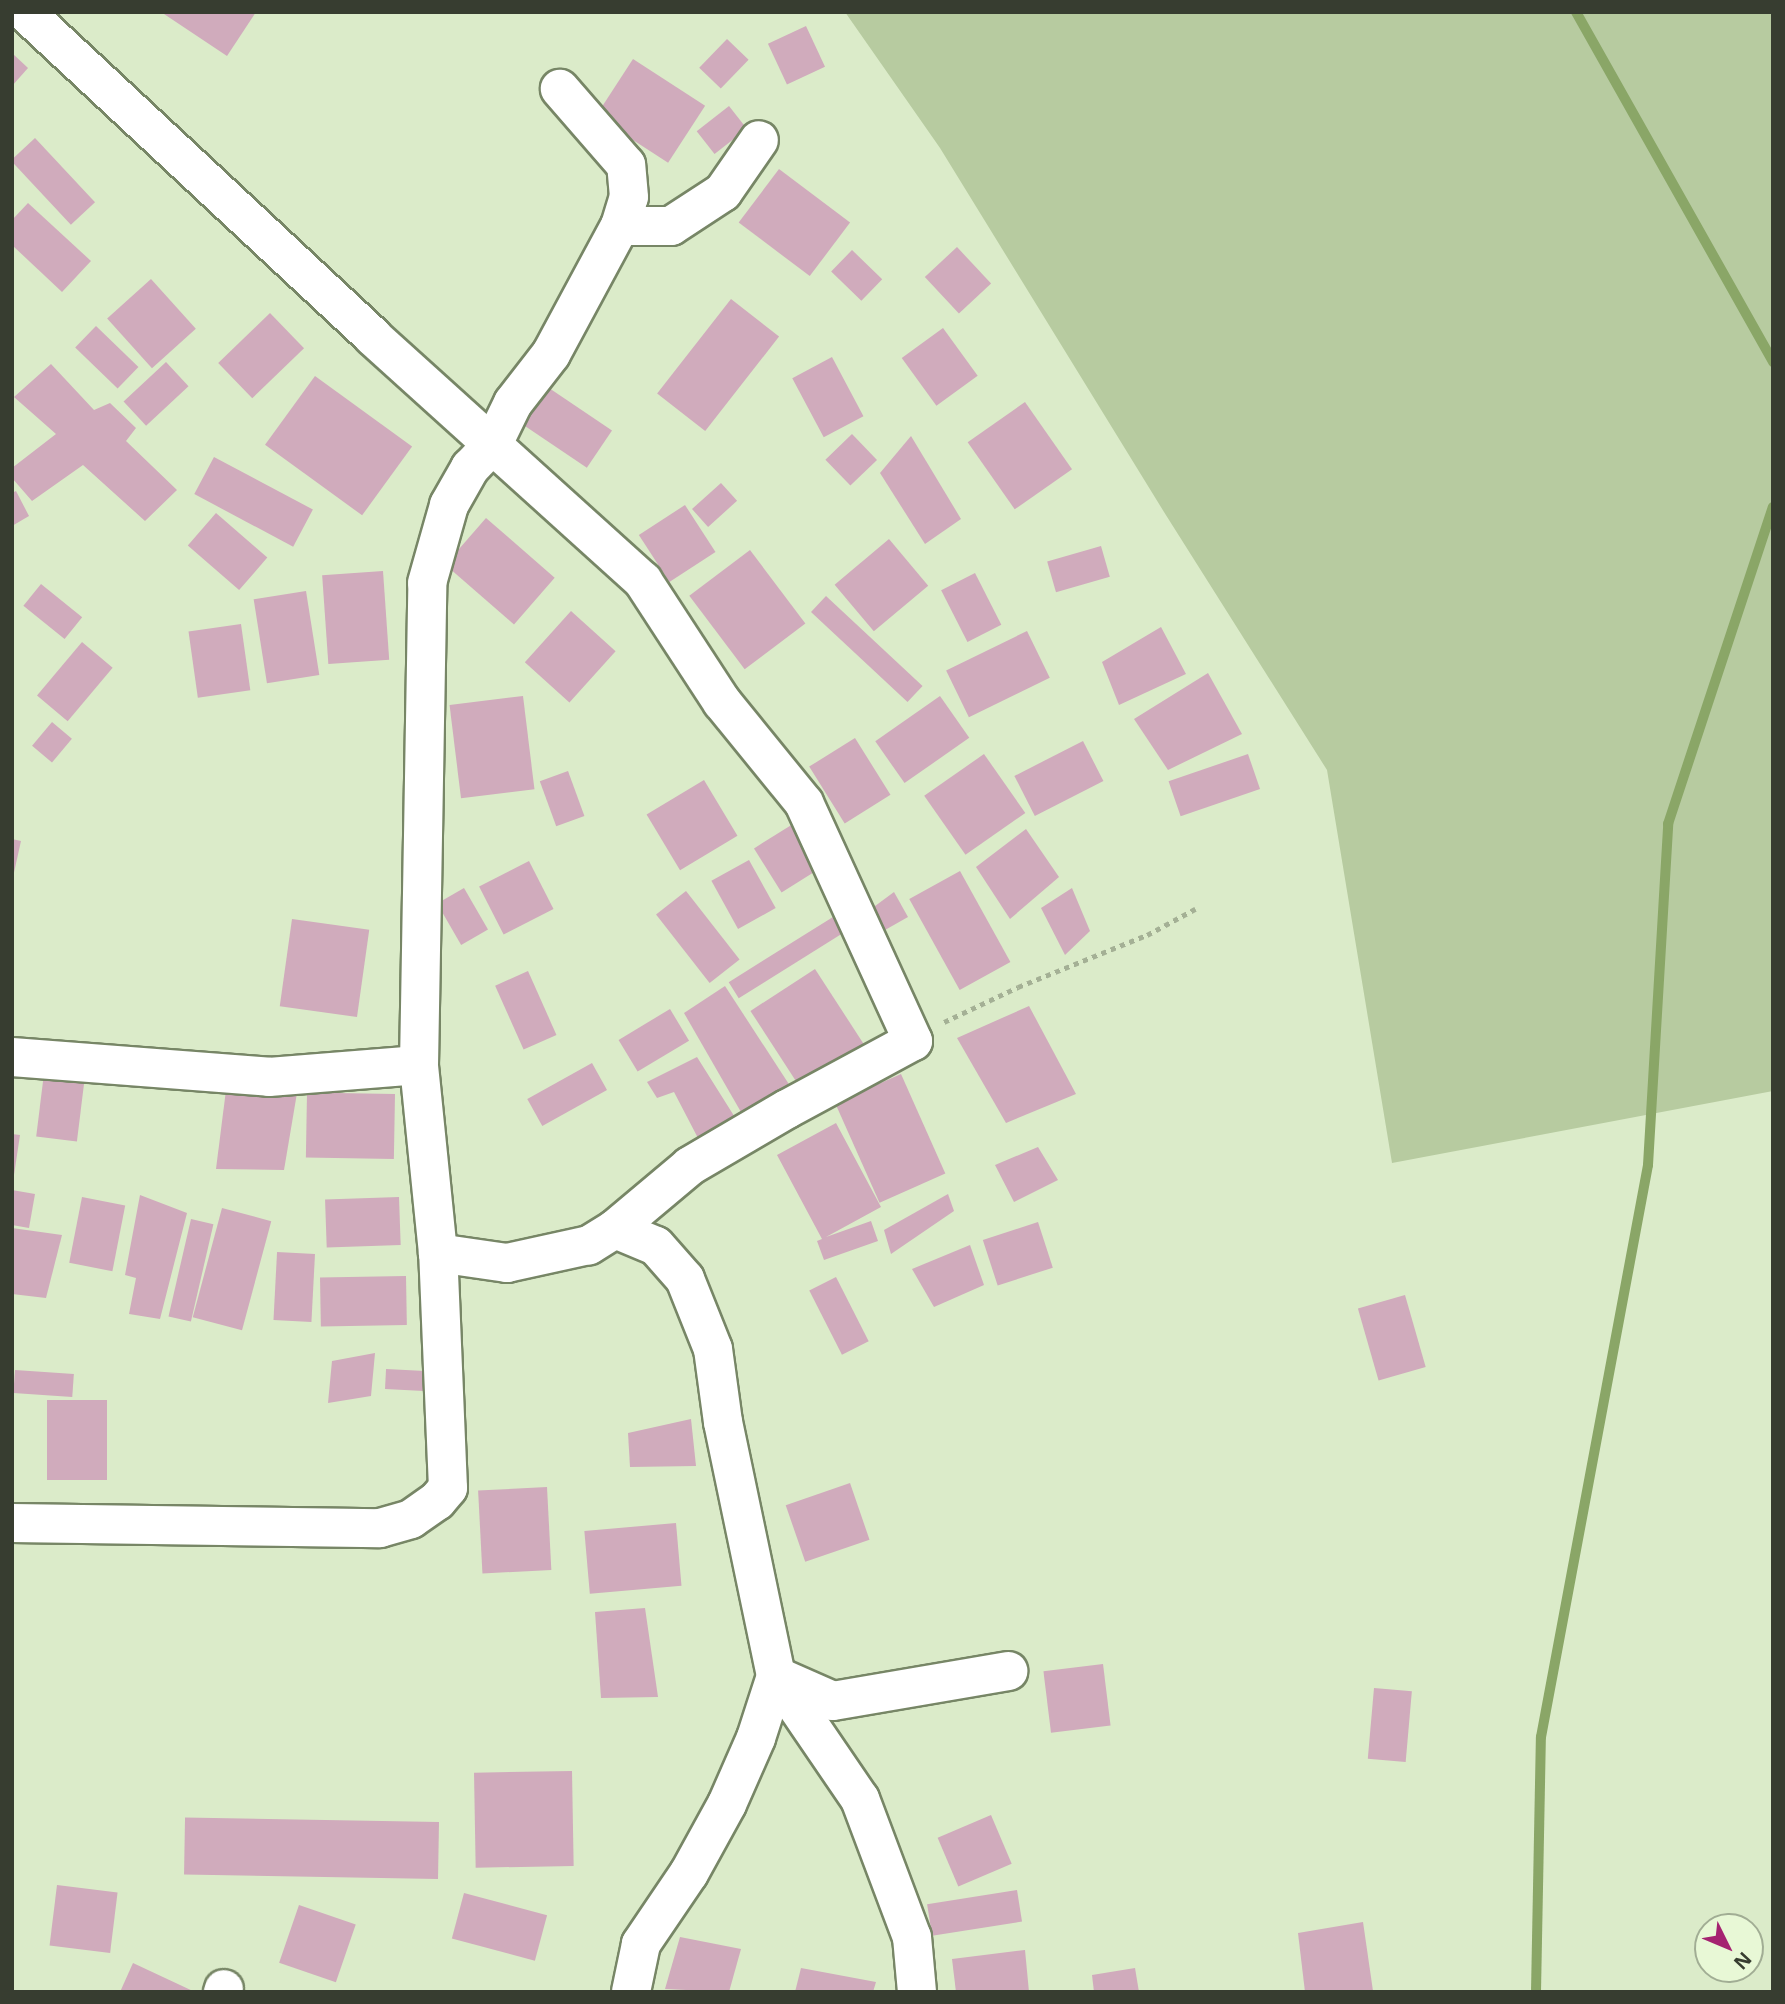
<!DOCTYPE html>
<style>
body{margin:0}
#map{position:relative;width:1785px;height:2004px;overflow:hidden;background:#dbebc9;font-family:"Open Sans",sans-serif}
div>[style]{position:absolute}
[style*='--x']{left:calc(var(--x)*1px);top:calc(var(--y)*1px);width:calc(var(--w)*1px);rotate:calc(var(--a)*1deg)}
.green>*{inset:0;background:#b7cba0}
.stream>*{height:10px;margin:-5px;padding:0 5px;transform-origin:5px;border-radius:5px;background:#8aa667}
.building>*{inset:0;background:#d0abbc;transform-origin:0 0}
.path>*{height:4.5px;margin-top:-2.25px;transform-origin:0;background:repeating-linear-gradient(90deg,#a4b095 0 5px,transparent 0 10px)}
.roads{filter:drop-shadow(2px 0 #778666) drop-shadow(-2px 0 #778666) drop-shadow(0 2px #778666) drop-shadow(0 -2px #778666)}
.street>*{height:38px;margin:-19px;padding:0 19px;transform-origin:19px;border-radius:19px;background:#fff}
span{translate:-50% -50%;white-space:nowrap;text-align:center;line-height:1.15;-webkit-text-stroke:7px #e8f8d6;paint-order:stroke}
.frame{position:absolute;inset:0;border:14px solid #373d30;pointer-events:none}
.north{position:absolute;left:1694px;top:1913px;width:70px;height:70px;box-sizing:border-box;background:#e8f8d6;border:2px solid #a1ad94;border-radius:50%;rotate:133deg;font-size:19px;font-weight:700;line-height:28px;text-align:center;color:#373d30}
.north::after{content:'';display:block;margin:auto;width:24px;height:32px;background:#a52371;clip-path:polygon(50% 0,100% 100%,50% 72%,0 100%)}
</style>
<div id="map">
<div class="green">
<i style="clip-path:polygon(845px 12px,1773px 12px,1773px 1091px,1392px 1163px,1327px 770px,1164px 512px,940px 148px)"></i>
</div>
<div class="stream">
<i style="--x:1576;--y:12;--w:402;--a:60.6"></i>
<i style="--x:1536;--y:1992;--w:255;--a:-88.9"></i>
<i style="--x:1541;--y:1737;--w:582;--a:-79.4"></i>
<i style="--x:1648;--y:1165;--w:342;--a:-86.6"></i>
<i style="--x:1668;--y:824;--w:334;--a:-71.7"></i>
</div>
<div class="building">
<i style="clip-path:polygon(161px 12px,256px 12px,227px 56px)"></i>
<i style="left:806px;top:26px;width:45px;height:42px;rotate:65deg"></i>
<i style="left:727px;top:39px;width:30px;height:40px;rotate:44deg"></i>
<i style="clip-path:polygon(12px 53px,28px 68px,12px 86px)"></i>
<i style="left:633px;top:59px;width:86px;height:68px;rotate:33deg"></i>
<i style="left:729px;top:106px;width:29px;height:41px;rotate:52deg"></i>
<i style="left:35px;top:138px;width:88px;height:33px;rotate:47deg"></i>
<i style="left:779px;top:169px;width:89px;height:67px;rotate:37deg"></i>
<i style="clip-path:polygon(28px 203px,91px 261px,62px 292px,12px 245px,12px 220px)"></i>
<i style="left:957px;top:247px;width:50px;height:44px;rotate:47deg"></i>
<i style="left:852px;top:250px;width:42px;height:30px;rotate:44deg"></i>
<i style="left:151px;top:279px;width:67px;height:59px;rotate:48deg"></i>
<i style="left:731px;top:299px;width:61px;height:120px;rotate:38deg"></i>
<i style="left:270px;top:313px;width:49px;height:72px;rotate:46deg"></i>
<i style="left:96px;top:326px;width:59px;height:30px;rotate:44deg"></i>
<i style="left:943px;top:328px;width:59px;height:51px;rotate:54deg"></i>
<i style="left:832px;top:357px;width:67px;height:45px;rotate:62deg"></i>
<i style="left:166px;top:362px;width:33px;height:58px;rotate:47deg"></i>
<i style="clip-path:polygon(51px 364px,94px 410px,110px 403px,136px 428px,126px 441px,177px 490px,145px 521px,83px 465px,32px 501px,12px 478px,12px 468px,56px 434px,14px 397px)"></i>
<i style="left:315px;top:376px;width:120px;height:85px;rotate:36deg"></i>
<i style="left:549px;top:388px;width:76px;height:45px;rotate:34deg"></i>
<i style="left:1025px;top:402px;width:82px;height:70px;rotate:55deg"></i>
<i style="left:852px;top:434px;width:36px;height:37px;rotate:46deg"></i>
<i style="clip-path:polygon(911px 436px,961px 519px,925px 544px,880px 473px)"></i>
<i style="left:214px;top:457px;width:112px;height:42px;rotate:28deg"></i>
<i style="left:721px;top:483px;width:24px;height:39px;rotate:48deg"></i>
<i style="clip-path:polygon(16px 491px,29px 516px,12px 526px,12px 493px)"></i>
<i style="left:685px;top:505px;width:56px;height:55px;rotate:57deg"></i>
<i style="left:216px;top:513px;width:68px;height:43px;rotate:41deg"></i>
<i style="left:486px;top:518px;width:91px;height:62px;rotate:41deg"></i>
<i style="left:889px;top:539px;width:61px;height:71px;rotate:50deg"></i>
<i style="left:1101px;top:546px;width:32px;height:56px;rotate:74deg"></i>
<i style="left:750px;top:550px;width:92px;height:76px;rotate:53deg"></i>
<i style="left:383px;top:571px;width:89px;height:61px;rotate:86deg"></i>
<i style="left:975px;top:573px;width:58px;height:38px;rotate:63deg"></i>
<i style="left:41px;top:584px;width:53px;height:28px;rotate:39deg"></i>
<i style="left:306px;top:591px;width:85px;height:53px;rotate:81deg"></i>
<i style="left:826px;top:596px;width:132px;height:22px;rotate:43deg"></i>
<i style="left:571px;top:611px;width:60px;height:69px;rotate:42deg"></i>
<i style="left:241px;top:624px;width:67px;height:53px;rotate:82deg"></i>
<i style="clip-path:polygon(1161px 627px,1186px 674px,1119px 705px,1102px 662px)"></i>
<i style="left:1027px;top:631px;width:52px;height:90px;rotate:64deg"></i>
<i style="left:82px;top:642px;width:40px;height:70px;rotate:40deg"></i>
<i style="clip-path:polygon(1208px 673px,1242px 734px,1168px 770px,1134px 719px)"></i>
<i style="left:523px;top:696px;width:94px;height:74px;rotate:83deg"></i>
<i style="left:940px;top:696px;width:51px;height:79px;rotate:55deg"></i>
<i style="left:52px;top:722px;width:26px;height:31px;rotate:40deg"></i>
<i style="left:855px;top:738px;width:67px;height:54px;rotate:58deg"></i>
<i style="left:1083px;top:741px;width:45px;height:77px;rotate:63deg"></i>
<i style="left:984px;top:754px;width:72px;height:73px;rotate:55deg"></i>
<i style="left:1248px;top:754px;width:37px;height:84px;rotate:71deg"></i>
<i style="left:568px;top:771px;width:48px;height:30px;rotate:70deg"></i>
<i style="left:704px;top:780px;width:65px;height:67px;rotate:59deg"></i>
<i style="left:793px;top:824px;width:52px;height:46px;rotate:58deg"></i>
<i style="clip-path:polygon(1026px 829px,1059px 877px,1010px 919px,976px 867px)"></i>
<i style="clip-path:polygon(12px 839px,21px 841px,13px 877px,12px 877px)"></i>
<i style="left:749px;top:860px;width:55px;height:43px;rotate:61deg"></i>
<i style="left:529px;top:861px;width:54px;height:56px;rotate:63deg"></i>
<i style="left:960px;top:871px;width:104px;height:58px;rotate:61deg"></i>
<i style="left:464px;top:888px;width:48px;height:31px;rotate:60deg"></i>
<i style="clip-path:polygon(1072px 888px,1090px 931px,1065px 955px,1041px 908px)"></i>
<i style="left:686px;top:891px;width:87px;height:38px;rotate:52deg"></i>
<i style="clip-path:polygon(894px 892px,908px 917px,885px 930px,871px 909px)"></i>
<i style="left:833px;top:917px;width:19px;height:123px;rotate:58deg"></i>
<i style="left:292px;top:919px;width:78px;height:88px;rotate:8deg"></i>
<i style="left:815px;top:969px;width:90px;height:77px;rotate:57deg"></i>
<i style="left:528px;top:971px;width:70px;height:36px;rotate:66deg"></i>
<i style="clip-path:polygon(725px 986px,794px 1092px,745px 1119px,684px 1013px)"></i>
<i style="clip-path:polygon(1029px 1006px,1076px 1094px,1006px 1123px,957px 1038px)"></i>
<i style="left:670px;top:1009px;width:37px;height:60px;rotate:59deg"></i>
<i style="clip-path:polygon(697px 1057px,736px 1119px,699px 1140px,674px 1092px,657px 1098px,647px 1082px)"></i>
<i style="left:592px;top:1063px;width:31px;height:74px;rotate:61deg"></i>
<i style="left:45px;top:1065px;width:41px;height:72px;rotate:7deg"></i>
<i style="left:901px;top:1074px;width:109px;height:72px;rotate:66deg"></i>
<i style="clip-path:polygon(226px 1090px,297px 1093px,284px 1170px,216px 1169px)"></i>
<i style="left:395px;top:1094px;width:65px;height:88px;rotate:91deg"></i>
<i style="clip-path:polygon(836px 1123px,881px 1207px,826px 1237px,871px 1221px,878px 1241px,824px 1260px,817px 1241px,822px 1239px,777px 1155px)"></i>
<i style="clip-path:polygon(12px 1134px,20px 1135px,14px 1175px,12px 1175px)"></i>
<i style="clip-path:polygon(1038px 1147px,1058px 1180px,1014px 1202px,995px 1165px)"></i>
<i style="clip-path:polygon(12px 1190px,35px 1194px,29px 1228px,12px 1225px)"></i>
<i style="clip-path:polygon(948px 1194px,954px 1211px,891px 1254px,884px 1230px)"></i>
<i style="clip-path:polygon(140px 1195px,187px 1213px,160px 1319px,129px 1314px,136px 1278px,125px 1275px)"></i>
<i style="left:82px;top:1197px;width:44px;height:67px;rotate:11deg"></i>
<i style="left:399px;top:1197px;width:48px;height:74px;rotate:88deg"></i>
<i style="left:222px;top:1208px;width:51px;height:113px;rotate:15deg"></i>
<i style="left:191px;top:1219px;width:23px;height:100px;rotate:13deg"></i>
<i style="left:1038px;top:1222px;width:48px;height:58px;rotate:72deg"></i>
<i style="clip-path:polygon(12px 1228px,62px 1235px,46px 1298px,12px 1294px)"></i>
<i style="clip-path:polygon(970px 1245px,984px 1285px,934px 1307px,912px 1269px)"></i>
<i style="left:315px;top:1254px;width:68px;height:38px;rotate:93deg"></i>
<i style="left:406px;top:1276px;width:49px;height:86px;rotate:89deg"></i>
<i style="left:836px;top:1277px;width:72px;height:30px;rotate:63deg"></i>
<i style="left:1405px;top:1295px;width:75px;height:49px;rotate:74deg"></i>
<i style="clip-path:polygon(375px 1353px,371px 1396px,328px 1403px,332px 1361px)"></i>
<i style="left:15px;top:1370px;width:59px;height:23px;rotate:4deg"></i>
<i style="left:425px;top:1371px;width:20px;height:39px;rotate:93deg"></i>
<i style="left:107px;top:1400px;width:80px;height:60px;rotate:90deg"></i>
<i style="clip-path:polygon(691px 1419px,696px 1466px,630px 1467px,628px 1433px)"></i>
<i style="left:850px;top:1483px;width:60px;height:68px;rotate:71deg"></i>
<i style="left:547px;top:1487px;width:83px;height:69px;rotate:87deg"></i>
<i style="left:676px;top:1523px;width:63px;height:92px;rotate:85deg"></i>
<i style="clip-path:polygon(645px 1608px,658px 1697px,601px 1698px,595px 1612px)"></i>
<i style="left:1103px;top:1664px;width:62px;height:60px;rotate:83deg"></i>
<i style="left:1374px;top:1688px;width:38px;height:71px;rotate:5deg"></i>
<i style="left:572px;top:1771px;width:95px;height:98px;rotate:89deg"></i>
<i style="left:991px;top:1815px;width:53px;height:58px;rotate:67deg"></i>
<i style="left:439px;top:1822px;width:57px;height:254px;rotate:91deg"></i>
<i style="left:57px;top:1885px;width:61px;height:61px;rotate:7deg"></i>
<i style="left:1017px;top:1890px;width:32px;height:91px;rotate:81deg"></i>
<i style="left:464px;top:1893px;width:86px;height:47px;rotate:15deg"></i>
<i style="left:299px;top:1905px;width:60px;height:61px;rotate:19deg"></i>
<i style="clip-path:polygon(1363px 1922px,1373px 1991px,1305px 1992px,1298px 1933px)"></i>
<i style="clip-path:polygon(680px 1937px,741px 1949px,729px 1992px,665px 1989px)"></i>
<i style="clip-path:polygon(1025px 1950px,1029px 1992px,956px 1992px,952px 1959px)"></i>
<i style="clip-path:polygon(133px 1963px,195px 1992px,120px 1992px)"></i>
<i style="clip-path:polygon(801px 1968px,876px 1982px,873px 1992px,795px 1992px)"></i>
<i style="clip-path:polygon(1135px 1968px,1139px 1992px,1094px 1992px,1092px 1975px)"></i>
</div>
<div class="path">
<i style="--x:944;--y:1022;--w:82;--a:-25.3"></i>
<i style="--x:1018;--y:987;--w:139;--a:-22"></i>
<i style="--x:1147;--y:935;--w:55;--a:-28.4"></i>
</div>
<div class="roads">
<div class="street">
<i style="--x:25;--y:12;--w:476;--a:43"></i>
<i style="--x:373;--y:337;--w:364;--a:42.1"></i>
<i style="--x:643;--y:581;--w:145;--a:56.9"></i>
<i style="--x:722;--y:702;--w:130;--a:50.9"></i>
<i style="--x:804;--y:803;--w:262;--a:65.4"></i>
<i style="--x:913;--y:1041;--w:143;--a:151.6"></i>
<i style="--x:787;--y:1109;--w:113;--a:149.6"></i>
<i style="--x:690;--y:1166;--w:98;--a:140"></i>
<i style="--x:615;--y:1229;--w:31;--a:148"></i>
<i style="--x:589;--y:1245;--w:84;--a:167.6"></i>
<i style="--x:507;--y:1263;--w:70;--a:-171.8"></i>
<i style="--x:620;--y:226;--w:51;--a:0"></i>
<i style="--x:671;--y:226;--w:62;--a:-33.2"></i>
<i style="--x:723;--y:192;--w:63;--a:-55.3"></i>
<i style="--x:12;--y:1057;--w:258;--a:4.4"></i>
<i style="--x:269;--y:1077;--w:150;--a:-4.6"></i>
<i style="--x:615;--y:1229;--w:44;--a:22.5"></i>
<i style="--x:656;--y:1246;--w:44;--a:48.7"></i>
<i style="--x:685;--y:1279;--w:75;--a:68.2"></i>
<i style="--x:713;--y:1349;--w:74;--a:82.2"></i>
<i style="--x:723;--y:1422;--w:259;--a:78.2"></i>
<i style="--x:776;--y:1676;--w:65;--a:107.9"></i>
<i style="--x:756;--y:1738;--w:72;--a:113.7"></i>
<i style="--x:727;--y:1804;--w:79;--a:118.8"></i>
<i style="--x:689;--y:1873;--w:86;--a:124.1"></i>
<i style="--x:641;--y:1944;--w:49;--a:101.8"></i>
<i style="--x:12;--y:1523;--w:368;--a:0.8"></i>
<i style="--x:380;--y:1528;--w:32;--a:-16"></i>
<i style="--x:411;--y:1519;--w:32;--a:-35"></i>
<i style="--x:437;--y:1501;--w:17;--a:-50"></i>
<i style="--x:448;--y:1488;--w:235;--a:-92.4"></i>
<i style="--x:438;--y:1253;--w:189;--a:-95.8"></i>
<i style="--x:419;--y:1065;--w:482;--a:-89"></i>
<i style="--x:427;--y:583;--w:81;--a:-74.2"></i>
<i style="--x:449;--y:505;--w:43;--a:-60.4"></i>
<i style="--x:470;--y:468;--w:33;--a:-46"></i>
<i style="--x:493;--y:444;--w:46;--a:-64"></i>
<i style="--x:513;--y:403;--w:62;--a:-52.2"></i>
<i style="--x:551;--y:354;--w:145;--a:-61.7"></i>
<i style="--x:620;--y:226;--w:30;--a:-73"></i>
<i style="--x:629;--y:197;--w:32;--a:-95"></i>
<i style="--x:626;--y:165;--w:101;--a:-131"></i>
<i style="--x:776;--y:1676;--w:149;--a:55.7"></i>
<i style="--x:860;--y:1799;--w:147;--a:69.4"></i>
<i style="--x:912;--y:1937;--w:55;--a:84.8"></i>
<i style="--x:776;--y:1676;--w:62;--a:23.7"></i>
<i style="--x:833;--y:1701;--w:178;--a:-9.7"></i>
<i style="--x:223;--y:1992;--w:3;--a:-72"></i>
</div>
</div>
<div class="frame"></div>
<div class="north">N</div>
</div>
